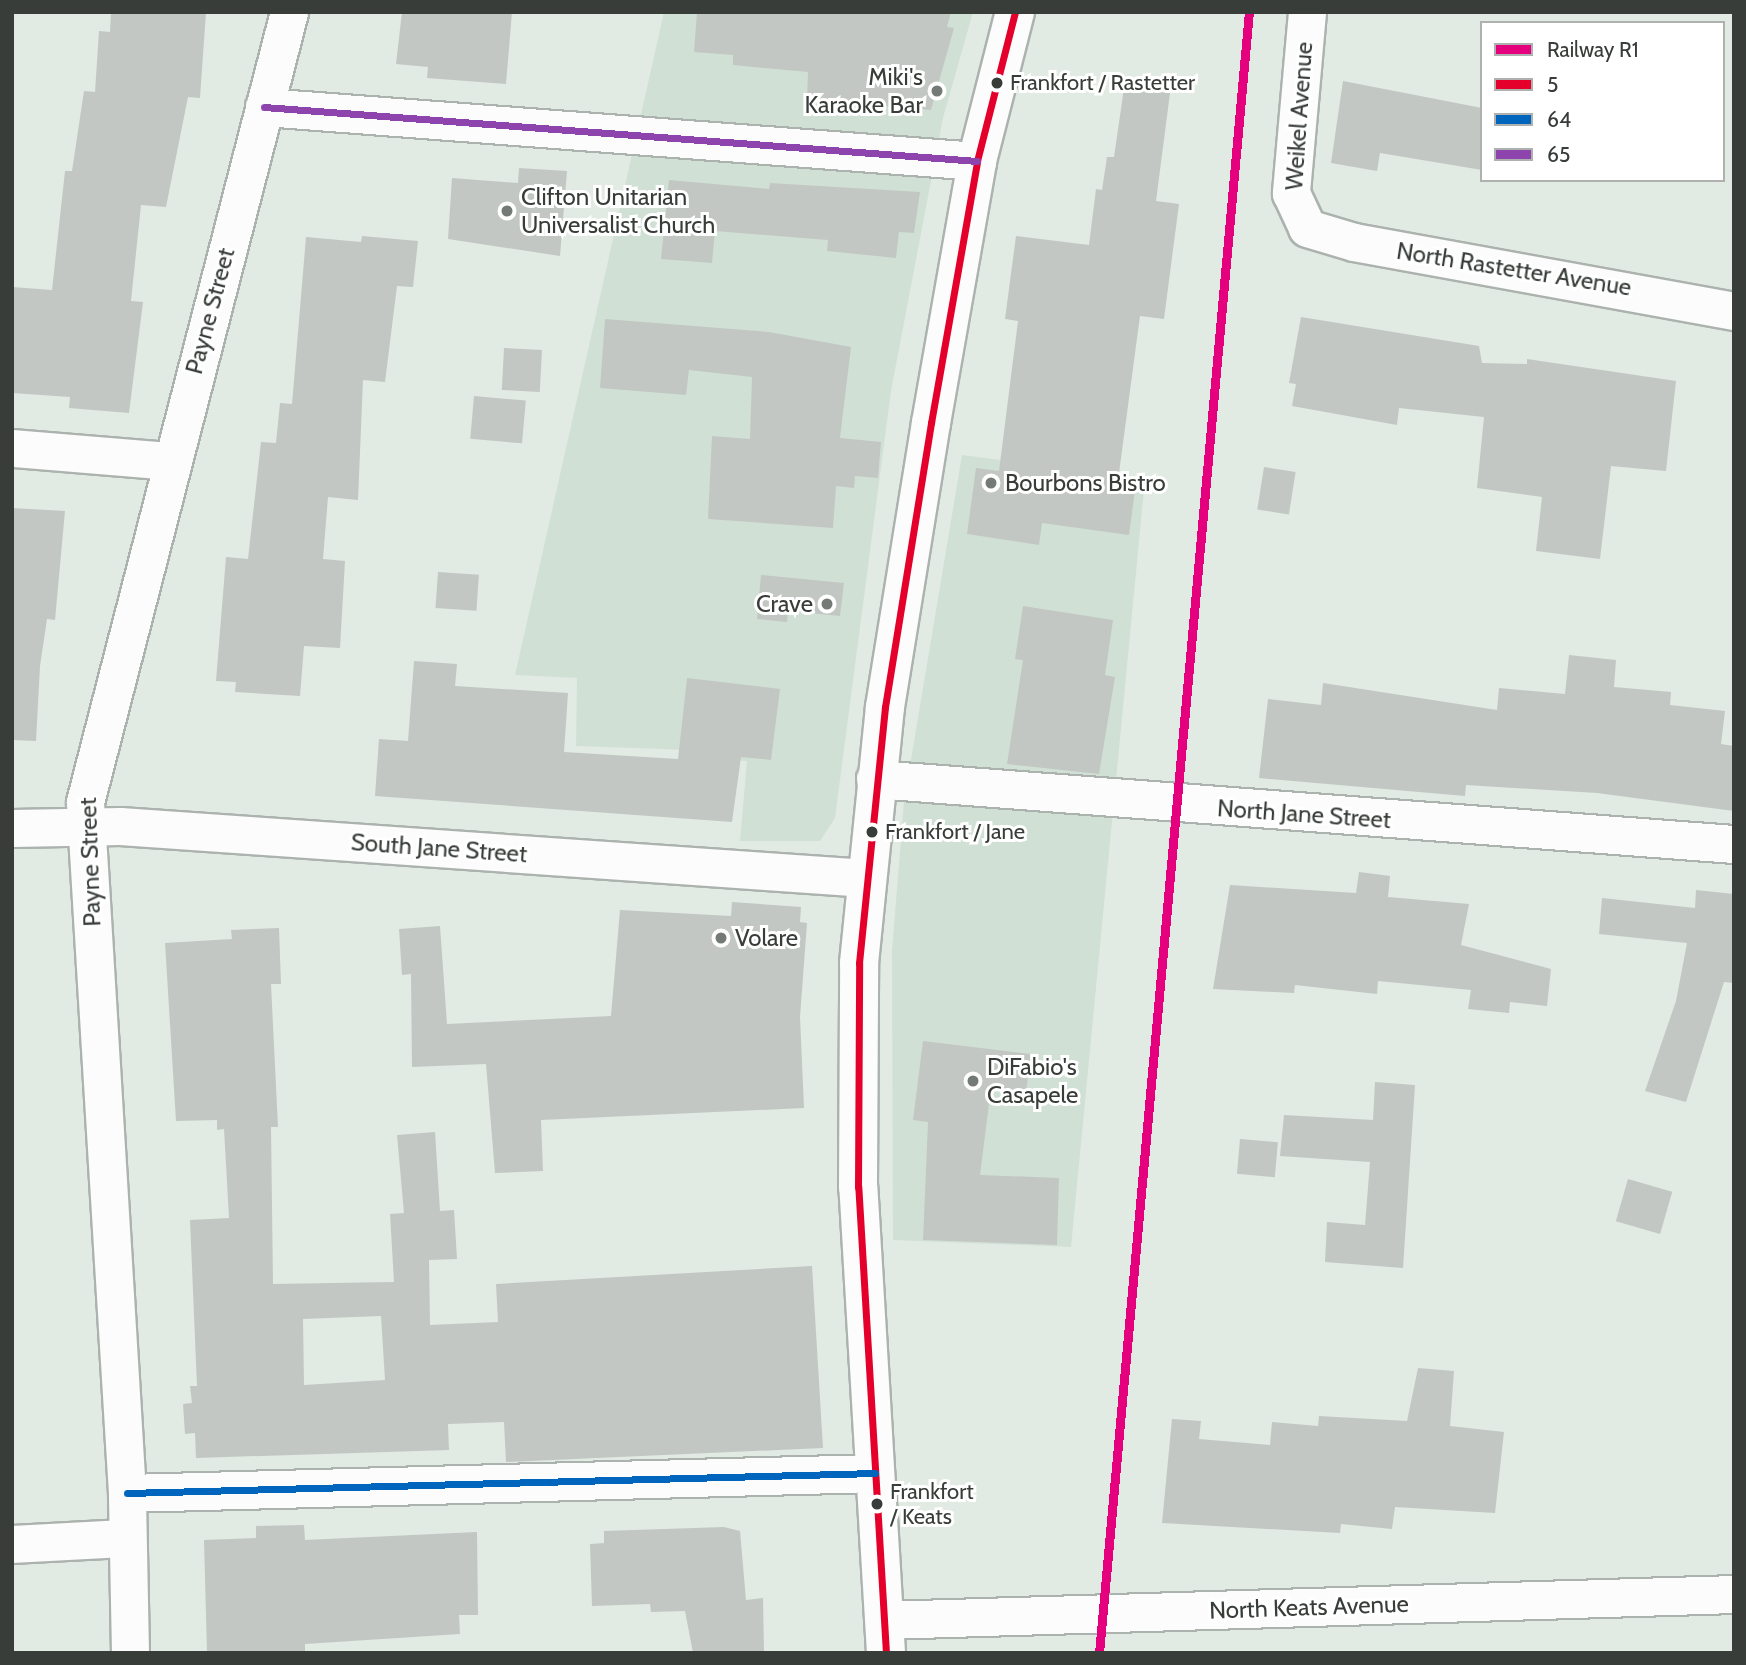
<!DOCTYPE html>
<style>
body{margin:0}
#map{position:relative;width:1746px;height:1665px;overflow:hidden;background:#e2eae4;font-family:Cabin,sans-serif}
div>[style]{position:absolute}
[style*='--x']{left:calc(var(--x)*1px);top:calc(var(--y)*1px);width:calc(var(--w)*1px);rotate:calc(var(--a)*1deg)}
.built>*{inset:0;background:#d1e0d5}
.building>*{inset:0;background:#c2c7c3;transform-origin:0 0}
.roads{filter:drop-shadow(2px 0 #acb2ae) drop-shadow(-2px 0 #acb2ae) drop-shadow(0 2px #acb2ae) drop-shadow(0 -2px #acb2ae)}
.minor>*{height:37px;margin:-18.5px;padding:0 18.5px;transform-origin:18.5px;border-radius:18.5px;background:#fbfcfb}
.major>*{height:38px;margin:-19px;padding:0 19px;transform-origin:19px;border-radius:19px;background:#fbfcfb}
.bus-1>*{height:7px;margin:-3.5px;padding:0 3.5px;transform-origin:3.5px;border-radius:3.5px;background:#e4002b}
.bus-2>*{height:7px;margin:-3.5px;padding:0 3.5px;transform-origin:3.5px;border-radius:3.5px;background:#0065bd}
.bus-3>*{height:7px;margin:-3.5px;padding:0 3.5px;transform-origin:3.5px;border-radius:3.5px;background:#8e44ad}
.rail-1>*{height:9px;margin:-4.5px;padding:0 4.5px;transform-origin:4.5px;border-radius:4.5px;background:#e5007d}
.dots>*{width:19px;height:19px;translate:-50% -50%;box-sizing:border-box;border:4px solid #fff;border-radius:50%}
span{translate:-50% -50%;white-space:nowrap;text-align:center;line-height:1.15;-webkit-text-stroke:6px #fff;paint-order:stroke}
.bus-label{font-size:22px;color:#383d39}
.left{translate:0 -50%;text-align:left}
.poi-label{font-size:24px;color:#383d39}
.right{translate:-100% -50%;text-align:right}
.street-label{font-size:24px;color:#383d39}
.frame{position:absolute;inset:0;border:14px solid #383d39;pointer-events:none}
.legend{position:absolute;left:1480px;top:21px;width:245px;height:161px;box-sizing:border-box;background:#fff;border:2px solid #afb1b0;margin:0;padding:9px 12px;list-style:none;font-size:21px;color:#383d39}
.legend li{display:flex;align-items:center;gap:14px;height:35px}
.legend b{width:35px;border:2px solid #afb1b0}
</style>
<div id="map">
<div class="built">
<i style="clip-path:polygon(664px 12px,973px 12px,943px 118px,891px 391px,835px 818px,820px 841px,740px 841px,747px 761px,718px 759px,717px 751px,576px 746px,577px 678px,515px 675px)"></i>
<i style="clip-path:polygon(962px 455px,1145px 479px,1071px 1247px,893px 1240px,892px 951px,904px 802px)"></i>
</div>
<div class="building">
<i style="clip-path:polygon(111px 12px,206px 12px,200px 98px,188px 97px,166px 207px,141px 205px,131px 301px,143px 302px,129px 413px,69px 408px,70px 397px,12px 393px,12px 287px,52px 290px,65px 171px,72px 171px,84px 91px,95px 92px,99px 31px,110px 32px)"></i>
<i style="clip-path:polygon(402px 12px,512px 12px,506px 84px,427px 78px,428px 67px,396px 64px)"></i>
<i style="clip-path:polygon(697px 12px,951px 12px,947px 27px,954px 28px,931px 110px,807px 100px,808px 72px,733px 65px,733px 55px,694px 52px)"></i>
<i style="clip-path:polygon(1343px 81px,1482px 108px,1482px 170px,1380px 153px,1377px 171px,1331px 163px)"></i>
<i style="clip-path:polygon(1124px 88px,1170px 93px,1156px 201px,1179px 204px,1164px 319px,1140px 316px,1117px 488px,1135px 490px,1129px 535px,1042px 523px,1039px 545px,967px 534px,976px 468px,999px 471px,1018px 321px,1005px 319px,1016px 236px,1089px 245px,1096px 189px,1102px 190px,1107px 157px,1114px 157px)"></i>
<i style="clip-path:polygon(519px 168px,567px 171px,560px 256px,448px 239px,452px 178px,518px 183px)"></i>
<i style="clip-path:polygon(669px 180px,769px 189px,770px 183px,920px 192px,914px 233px,899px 232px,896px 258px,827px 251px,828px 240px,715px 231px,712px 263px,661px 259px)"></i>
<i style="clip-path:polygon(362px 236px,418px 241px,413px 287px,397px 286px,385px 382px,363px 380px,358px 500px,328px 497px,323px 559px,345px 561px,340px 648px,304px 646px,300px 696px,235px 692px,236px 682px,216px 681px,226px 557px,248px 559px,261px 442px,276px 443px,280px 403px,292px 404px,306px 237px,361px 242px)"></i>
<i style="clip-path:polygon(1301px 317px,1479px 346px,1482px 363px,1527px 364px,1527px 359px,1676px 381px,1666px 471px,1611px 466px,1600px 559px,1536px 551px,1542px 497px,1477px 488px,1484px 417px,1399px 408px,1397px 425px,1292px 406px,1296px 384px,1289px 383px)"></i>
<i style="clip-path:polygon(605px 319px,769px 332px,851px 347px,840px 438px,881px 442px,878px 478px,855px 476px,854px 488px,836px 486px,833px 528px,708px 519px,712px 436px,750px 439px,752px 377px,689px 370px,686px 395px,600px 388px)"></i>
<i style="left:504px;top:348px;width:38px;height:42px;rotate:3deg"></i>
<i style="left:474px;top:396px;width:52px;height:43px;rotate:5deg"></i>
<i style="left:1264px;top:467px;width:32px;height:43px;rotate:9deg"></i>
<i style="clip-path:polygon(12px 508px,65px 511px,55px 620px,47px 619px,40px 666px,36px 741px,12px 740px)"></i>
<i style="left:438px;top:572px;width:41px;height:36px;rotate:4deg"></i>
<i style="clip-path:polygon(761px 575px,844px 583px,840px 616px,788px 611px,787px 622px,757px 619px)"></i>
<i style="clip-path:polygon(1023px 606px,1113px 620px,1105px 675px,1115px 677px,1099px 774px,1007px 764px,1023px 660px,1015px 659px)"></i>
<i style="clip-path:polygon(1569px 655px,1616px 660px,1614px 687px,1671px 692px,1670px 705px,1725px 711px,1721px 744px,1734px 746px,1734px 811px,1597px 793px,1466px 785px,1465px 796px,1259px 778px,1268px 699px,1321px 705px,1323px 683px,1497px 710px,1499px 688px,1565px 694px)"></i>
<i style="clip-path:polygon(414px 661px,457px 664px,455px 686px,568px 693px,564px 752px,678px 759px,687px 678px,780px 689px,771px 760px,741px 757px,732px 822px,375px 796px,379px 739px,408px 741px)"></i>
<i style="clip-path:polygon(1359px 872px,1390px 876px,1388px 897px,1469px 904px,1461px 945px,1551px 969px,1547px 1006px,1510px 1002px,1509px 1013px,1468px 1009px,1471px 990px,1378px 981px,1377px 994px,1295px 985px,1294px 993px,1213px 989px,1230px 885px,1356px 893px)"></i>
<i style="clip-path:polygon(1696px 890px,1734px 894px,1734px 983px,1724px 982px,1686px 1102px,1645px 1091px,1676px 1001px,1687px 943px,1599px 934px,1602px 898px,1695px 908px)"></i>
<i style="clip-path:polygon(732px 902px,801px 907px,800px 922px,807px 923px,800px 1017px,804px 1108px,541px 1120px,543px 1171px,495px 1173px,486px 1064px,412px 1067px,411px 974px,402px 975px,399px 929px,440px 926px,447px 1024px,611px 1016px,620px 910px,731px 916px)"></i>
<i style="clip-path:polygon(evenodd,279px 928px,281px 984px,271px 984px,278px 1127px,271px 1127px,273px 1284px,394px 1282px,390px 1214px,404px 1213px,397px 1135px,435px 1132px,440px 1211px,454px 1210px,457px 1259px,429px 1260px,430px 1325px,498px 1322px,496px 1284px,812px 1266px,823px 1448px,506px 1462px,504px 1422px,448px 1424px,449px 1450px,196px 1458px,195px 1433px,185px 1434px,183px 1404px,192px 1403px,190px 1386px,197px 1386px,190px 1220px,229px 1218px,224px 1129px,217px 1130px,217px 1120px,176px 1121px,165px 943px,232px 939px,231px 930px,279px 928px,381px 1316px,385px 1380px,304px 1385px,303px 1319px,381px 1316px)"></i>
<i style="clip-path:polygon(923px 1041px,1031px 1054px,1026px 1092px,991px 1088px,980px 1175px,1059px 1178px,1057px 1245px,923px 1240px,928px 1122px,913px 1120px)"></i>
<i style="clip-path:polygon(1375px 1082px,1415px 1085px,1403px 1268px,1325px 1262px,1327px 1222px,1365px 1225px,1370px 1162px,1280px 1156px,1284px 1115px,1373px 1120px)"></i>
<i style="left:1240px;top:1139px;width:38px;height:35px;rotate:5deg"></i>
<i style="left:1628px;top:1179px;width:46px;height:44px;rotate:16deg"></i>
<i style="clip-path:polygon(1418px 1368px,1454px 1371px,1450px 1426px,1504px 1432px,1495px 1513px,1395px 1507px,1392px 1529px,1341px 1524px,1340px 1533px,1162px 1523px,1172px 1419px,1201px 1421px,1199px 1439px,1270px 1445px,1272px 1422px,1318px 1426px,1319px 1416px,1407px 1421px)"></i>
<i style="clip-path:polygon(304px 1525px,305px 1540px,477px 1532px,478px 1615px,459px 1615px,460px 1634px,305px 1644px,305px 1653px,207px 1653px,204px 1540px,256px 1538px,256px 1526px)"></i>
<i style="clip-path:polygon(724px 1527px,740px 1531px,746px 1600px,763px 1598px,764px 1653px,693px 1653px,685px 1611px,651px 1612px,650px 1604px,592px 1606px,590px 1544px,604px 1543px,604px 1531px)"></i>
</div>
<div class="roads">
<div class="minor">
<i style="--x:1307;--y:12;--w:182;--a:95.1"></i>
<i style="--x:1291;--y:193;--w:38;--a:65"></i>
<i style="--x:1307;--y:228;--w:49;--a:16.6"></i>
<i style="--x:1354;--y:242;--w:386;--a:10.3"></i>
<i style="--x:264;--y:107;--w:715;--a:4.33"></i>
<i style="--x:12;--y:448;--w:160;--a:4.7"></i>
<i style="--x:875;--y:779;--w:861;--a:4.33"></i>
<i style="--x:12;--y:828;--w:108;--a:-1.1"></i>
<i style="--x:120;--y:826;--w:748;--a:3.99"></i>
<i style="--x:127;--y:1493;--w:748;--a:-1.53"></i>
<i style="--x:12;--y:1544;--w:112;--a:-3.1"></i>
<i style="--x:884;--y:1620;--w:850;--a:-1.75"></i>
<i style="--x:130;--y:1653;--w:160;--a:-91.1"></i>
<i style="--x:127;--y:1493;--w:692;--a:-93.48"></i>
<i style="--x:85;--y:802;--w:816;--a:-75.52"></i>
</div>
<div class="major">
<i style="--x:886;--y:1653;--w:467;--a:-93.4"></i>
<i style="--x:858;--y:1187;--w:224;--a:-89.7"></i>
<i style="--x:859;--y:963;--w:257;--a:-84.2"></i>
<i style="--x:885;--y:707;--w:288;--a:-80.8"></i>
<i style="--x:931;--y:423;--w:266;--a:-80"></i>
<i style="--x:977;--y:161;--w:154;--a:-75.7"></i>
</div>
</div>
<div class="bus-1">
<i style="--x:886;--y:1653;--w:467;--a:-93.4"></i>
<i style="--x:858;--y:1187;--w:224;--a:-89.7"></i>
<i style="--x:859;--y:963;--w:257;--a:-84.2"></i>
<i style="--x:885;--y:707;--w:288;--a:-80.8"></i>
<i style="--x:931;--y:423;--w:266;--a:-80"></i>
<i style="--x:977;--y:161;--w:154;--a:-75.7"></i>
</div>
<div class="bus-2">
<i style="--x:127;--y:1493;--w:748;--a:-1.53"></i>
</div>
<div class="bus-3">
<i style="--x:264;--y:107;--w:715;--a:4.33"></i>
</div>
<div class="rail-1">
<i style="--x:1099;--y:1653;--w:1648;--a:-84.78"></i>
</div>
<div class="dots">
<i style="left:997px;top:83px;background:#383d39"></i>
<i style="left:937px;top:91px;background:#747a75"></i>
<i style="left:507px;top:211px;background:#747a75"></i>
<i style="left:991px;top:483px;background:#747a75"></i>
<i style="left:827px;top:604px;background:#747a75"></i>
<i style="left:872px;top:832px;background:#383d39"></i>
<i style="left:721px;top:938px;background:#747a75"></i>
<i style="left:973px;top:1081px;background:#747a75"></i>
<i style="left:877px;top:1504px;background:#383d39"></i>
</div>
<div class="bus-label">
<span class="left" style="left:1010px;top:83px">Frankfort / Rastetter</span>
<span class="left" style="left:885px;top:832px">Frankfort / Jane</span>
<span class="left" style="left:890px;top:1504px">Frankfort<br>/ Keats</span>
</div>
<div class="poi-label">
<span class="right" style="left:923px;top:91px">Miki's<br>Karaoke Bar</span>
<span class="left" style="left:521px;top:211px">Clifton Unitarian<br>Universalist Church</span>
<span class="left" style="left:1005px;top:483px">Bourbons Bistro</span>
<span class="right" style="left:813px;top:604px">Crave</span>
<span class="left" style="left:735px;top:938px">Volare</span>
<span class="left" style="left:987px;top:1081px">DiFabio's<br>Casapele</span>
</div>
<div class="street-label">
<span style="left:1299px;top:116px;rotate:-86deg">Weikel Avenue</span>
<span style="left:1514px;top:269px;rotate:9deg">North Rastetter Avenue</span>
<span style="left:210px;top:311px;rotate:-75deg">Payne Street</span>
<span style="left:1304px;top:814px;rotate:4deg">North Jane Street</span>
<span style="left:439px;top:848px;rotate:4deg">South Jane Street</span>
<span style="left:90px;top:862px;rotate:-92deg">Payne Street</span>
<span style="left:1309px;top:1607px;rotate:-2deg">North Keats Avenue</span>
</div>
<div class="frame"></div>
<ul class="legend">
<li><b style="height:9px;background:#e5007d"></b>Railway R1</li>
<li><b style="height:9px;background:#e4002b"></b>5</li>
<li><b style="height:9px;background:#0065bd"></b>64</li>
<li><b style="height:9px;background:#8e44ad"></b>65</li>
</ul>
</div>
